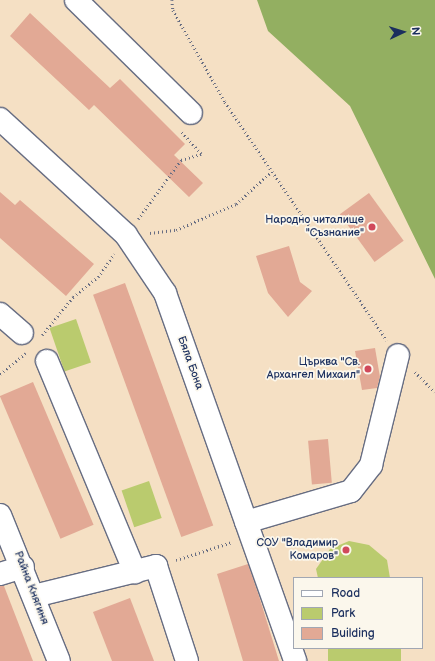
<!DOCTYPE html>
<meta charset="utf-8">
<style>
body{margin:0}
#map{position:relative;width:435px;height:661px;overflow:hidden;background:#f5e0c4;font-family:"Balsamiq Sans",sans-serif}
div>[style]{position:absolute}
[style*='--x']{left:calc(var(--x)*1px);top:calc(var(--y)*1px);width:calc(var(--w)*1px);rotate:calc(var(--a)*1deg)}
.green>*{inset:0;background:#bacb6e;transform-origin:0 0}
.forest>*{inset:0;background:#93af61}
.building>*{inset:0;background:#e2a995;transform-origin:0 0}
.path>*{height:2.5px;margin-top:-1.25px;transform-origin:0;background:repeating-linear-gradient(90deg,#676d82 0 1px,transparent 0 4px)}
.roads{filter:drop-shadow(1px 0 #676d82) drop-shadow(-1px 0 #676d82) drop-shadow(0 1px #676d82) drop-shadow(0 -1px #676d82)}
.minor>*{height:22px;margin:-11px;padding:0 11px;transform-origin:11px;border-radius:11px;background:#fff}
.dots>*{width:11px;height:11px;translate:-50% -50%;box-sizing:border-box;border:2px solid #fbf7ec;border-radius:50%}
span{translate:-50% -50%;white-space:nowrap;text-align:center;line-height:1.15;-webkit-text-stroke:3.5px #fbf7ec;paint-order:stroke}
.poi-label{font-size:11px;color:#1b2f5e}
.right{translate:-100% -50%;text-align:right}
.street-label{font-size:11px;color:#1b2f5e}
.legend{position:absolute;left:293px;top:577px;width:130px;height:72px;box-sizing:border-box;background:#fbf7ec;border:1px solid #a1a7b3;margin:0;padding:5px 7px;list-style:none;font-size:12px;color:#1b2f5e}
.legend li{display:flex;align-items:center;gap:8px;height:20px}
.legend b{width:20px;border:1px solid #a1a7b3}
.north{position:absolute;left:383px;top:12px;width:40px;height:40px;-webkit-text-stroke:3px #fbf7ec;paint-order:stroke;rotate:86deg;font-size:11px;font-weight:700;line-height:16px;text-align:center;color:#1b2f5e}
.north::after{content:'';display:block;margin:auto;width:14px;height:18px;background:#1b2f5e;clip-path:polygon(50% 0,100% 100%,50% 72%,0 100%)}
</style>
<div id="map">
<div class="green">
<i style="left:76px;top:319px;width:46px;height:28px;rotate:71deg"></i>
<i style="left:149px;top:481px;width:39px;height:29px;rotate:71deg"></i>
<i style="clip-path:polygon(349px 541px,369px 545px,387px 560px,390px 578px,318px 578px,316px 569px,330px 549px)"></i>
<i style="left:328px;top:648px;width:73px;height:13px"></i>
</div>
<div class="forest">
<i style="clip-path:polygon(257px 0,435px 0,435px 279px,350px 106px,268px 31px)"></i>
</div>
<div class="building">
<i style="clip-path:polygon(30px 13px,110px 88px,120px 79px,185px 144px,174px 155px,203px 183px,189px 197px,94px 105px,89px 110px,10px 36px)"></i>
<i style="clip-path:polygon(0 192px,15px 205px,20px 200px,94px 264px,66px 296px,0 238px)"></i>
<i style="left:369px;top:193px;width:59px;height:36px;rotate:54deg"></i>
<i style="clip-path:polygon(289px 246px,300px 282px,312px 291px,288px 317px,268px 293px,256px 256px)"></i>
<i style="left:125px;top:283px;width:258px;height:34px;rotate:70deg"></i>
<i style="clip-path:polygon(375px 348px,380px 377px,377px 388px,362px 390px,355px 351px)"></i>
<i style="left:33px;top:382px;width:155px;height:36px;rotate:67deg"></i>
<i style="left:328px;top:439px;width:44px;height:20px;rotate:85deg"></i>
<i style="clip-path:polygon(248px 564px,259px 596px,279px 661px,243px 661px,217px 574px)"></i>
<i style="clip-path:polygon(0 586px,4px 586px,33px 661px,0 661px)"></i>
<i style="clip-path:polygon(130px 598px,154px 661px,112px 661px,93px 612px)"></i>
</div>
<div class="path">
<i style="--x:172;--y:0;--w:10;--a:84"></i>
<i style="--x:173;--y:10;--w:106;--a:60.5"></i>
<i style="--x:225;--y:102;--w:288;--a:55.8"></i>
<i style="--x:138;--y:219;--w:73;--a:-53.9"></i>
<i style="--x:181;--y:160;--w:21;--a:-17"></i>
<i style="--x:201;--y:154;--w:30;--a:-132"></i>
<i style="--x:150;--y:233;--w:26;--a:-7"></i>
<i style="--x:176;--y:230;--w:65;--a:-23.4"></i>
<i style="--x:236;--y:204;--w:47;--a:-42.4"></i>
<i style="--x:42;--y:335;--w:49;--a:-50.8"></i>
<i style="--x:73;--y:297;--w:32;--a:-39"></i>
<i style="--x:98;--y:277;--w:28;--a:-55"></i>
<i style="--x:415;--y:372;--w:28;--a:45"></i>
<i style="--x:0;--y:374;--w:33;--a:-39"></i>
<i style="--x:176;--y:560;--w:59;--a:-17.8"></i>
</div>
<div class="roads">
<div class="minor">
<i style="--x:76;--y:0;--w:161;--a:44.5"></i>
<i style="--x:0;--y:119;--w:171;--a:42.6"></i>
<i style="--x:126;--y:235;--w:70;--a:56.1"></i>
<i style="--x:165;--y:293;--w:390;--a:70.5"></i>
<i style="--x:0;--y:314;--w:29;--a:41"></i>
<i style="--x:47;--y:361;--w:229;--a:67.4"></i>
<i style="--x:0;--y:515;--w:157;--a:68"></i>
<i style="--x:246;--y:522;--w:109;--a:-16.4"></i>
<i style="--x:351;--y:491;--w:33;--a:-52"></i>
<i style="--x:371;--y:465;--w:113;--a:-76.2"></i>
<i style="--x:0;--y:574;--w:24;--a:-17"></i>
<i style="--x:34;--y:596;--w:126;--a:-13.8"></i>
<i style="--x:156;--y:566;--w:100;--a:71.9"></i>
</div>
</div>
<div class="dots">
<i style="left:372px;top:227px;background:#d1495b"></i>
<i style="left:368px;top:369px;background:#d1495b"></i>
<i style="left:346px;top:550px;background:#d1495b"></i>
</div>
<div class="poi-label">
<span class="right" style="left:364px;top:227px">Народно читалище<br>"Съзнание"</span>
<span class="right" style="left:360px;top:369px">Църква "Св.<br>Архангел Михаил"</span>
<span class="right" style="left:338px;top:550px">СОУ "Владимир<br>Комаров"</span>
</div>
<div class="street-label">
<span style="left:190px;top:363px;rotate:70deg">Бяла Бона</span>
<span style="left:31px;top:588px;rotate:69deg">Райна Княгиня</span>
</div>
<ul class="legend">
<li><b style="height:5px;background:#fff"></b>Road</li>
<li><b style="height:11px;background:#bacb6e"></b>Park</li>
<li><b style="height:11px;background:#e2a995"></b>Building</li>
</ul>
<div class="north">N</div>
</div>
